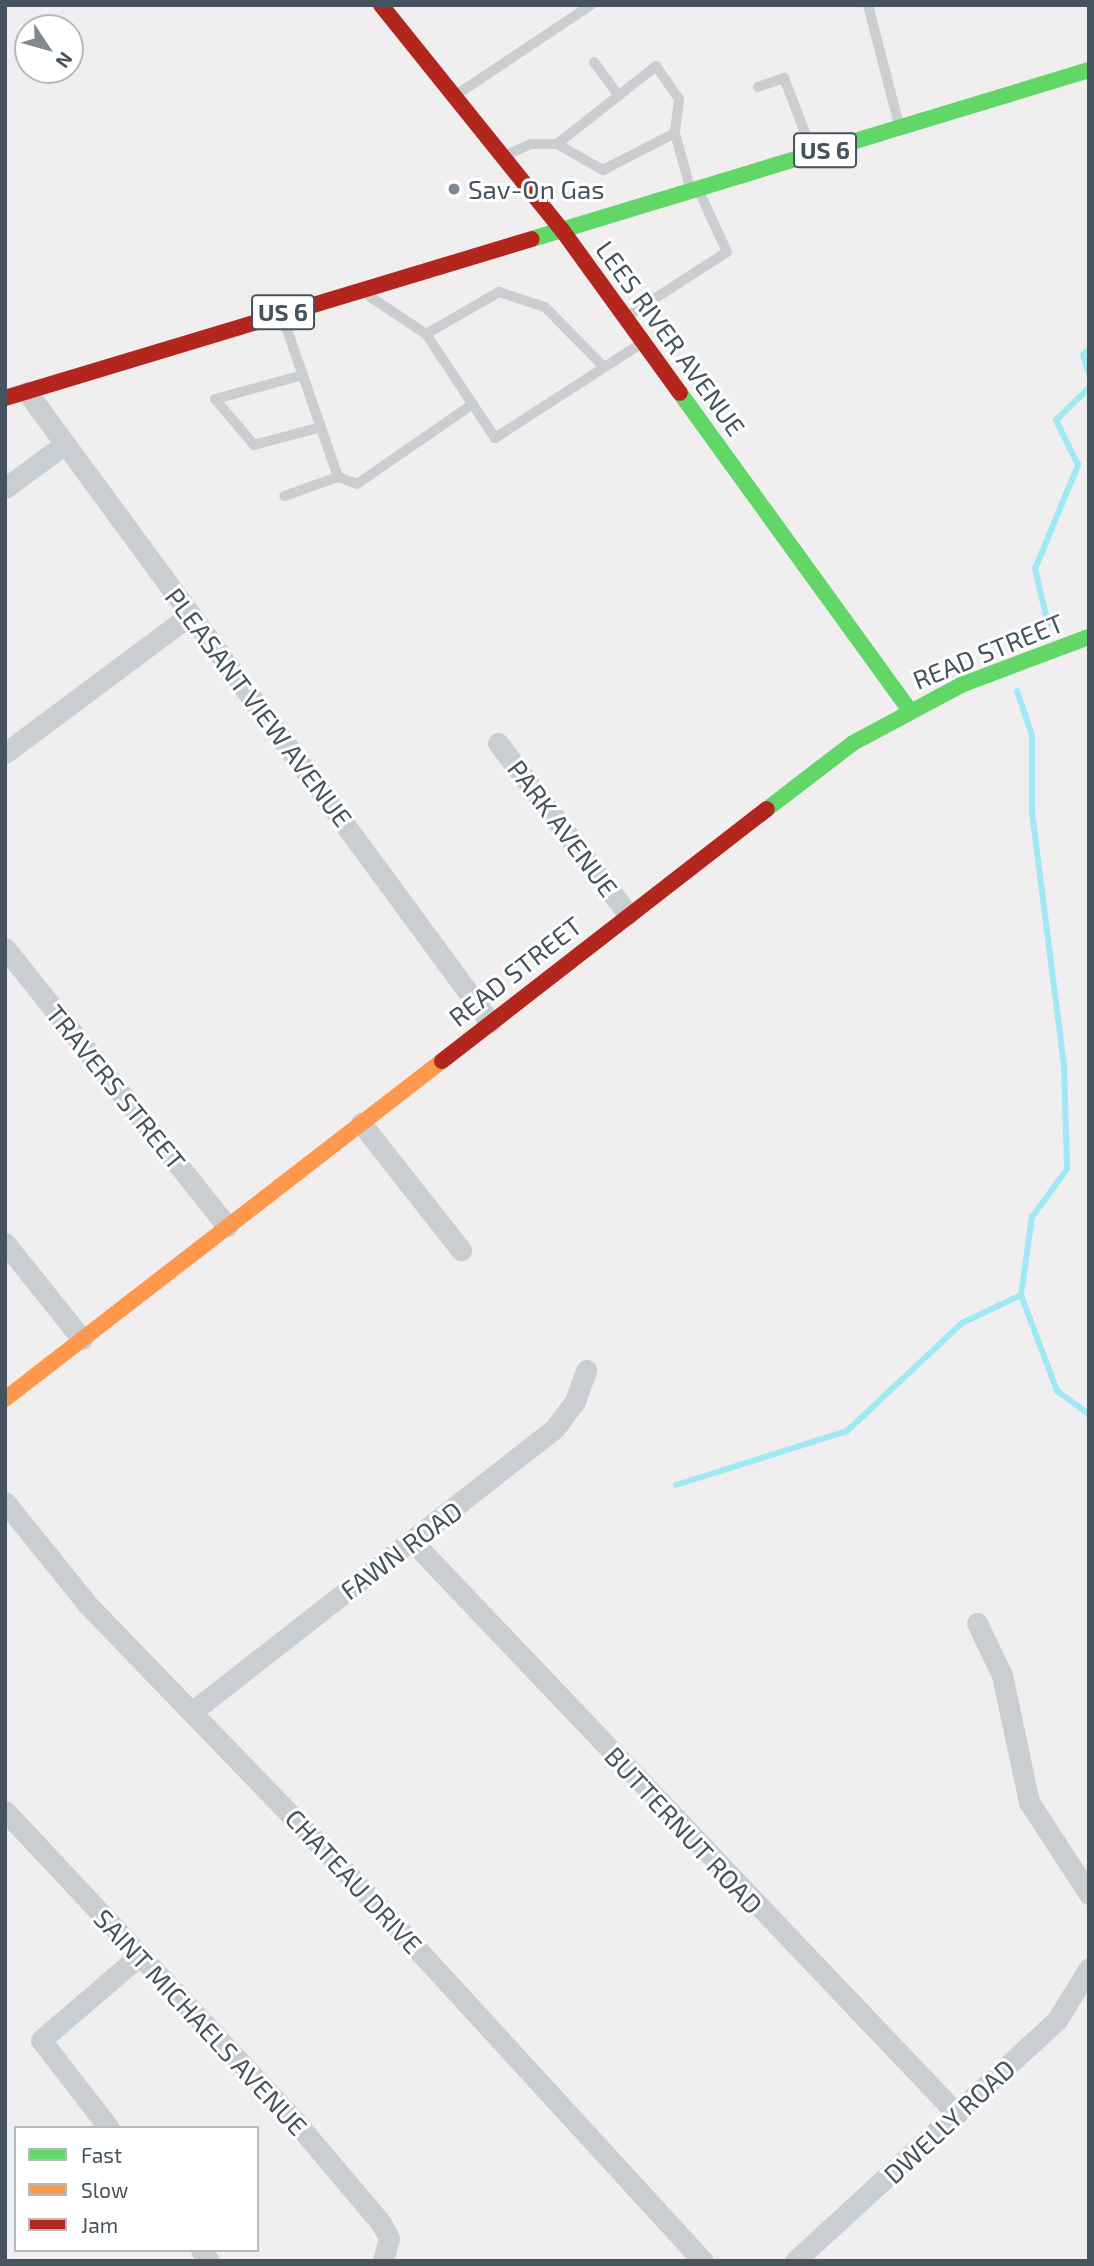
<!DOCTYPE html>
<style>
body{margin:0}
#map{position:relative;width:1094px;height:2266px;overflow:hidden;background:#f0eeef;font-family:"Exo 2",sans-serif}
div>[style]{position:absolute}
[style*='--x']{left:calc(var(--x)*1px);top:calc(var(--y)*1px);width:calc(var(--w)*1px);rotate:calc(var(--a)*1deg)}
.stream>*{height:6px;margin:-3px;padding:0 3px;transform-origin:3px;border-radius:3px;background:#a0e8f4}
.lane>*{height:10px;margin:-5px;padding:0 5px;transform-origin:5px;border-radius:5px;background:#caced0}
.street>*{height:21px;margin:-10.5px;padding:0 10.5px;transform-origin:10.5px;border-radius:10.5px;background:#caced0}
.fast>*{height:16px;margin:-8px;padding:0 8px;transform-origin:8px;border-radius:8px;background:#63d668}
.slow>*{height:16px;margin:-8px;padding:0 8px;transform-origin:8px;border-radius:8px;background:#ff974d}
.jam>*{height:16px;margin:-8px;padding:0 8px;transform-origin:8px;border-radius:8px;background:#b3261e}
.dots>*{width:19px;height:19px;translate:-50% -50%;box-sizing:border-box;border:4px solid #fff;border-radius:50%}
span{translate:-50% -50%;white-space:nowrap;text-align:center;line-height:1.15;-webkit-text-stroke:6px #fff;paint-order:stroke}
.shield-label span{padding:2px 5px;background:#fff;border:2px solid;border-radius:5px;-webkit-text-stroke-width:0}
.shield-label{font-size:24px;color:#44535d;font-weight:700}
.poi-label{font-size:26px;color:#44535d}
.left{translate:0 -50%;text-align:left}
.street-label{font-size:26px;color:#44535d}
.frame{position:absolute;inset:0;border:7px solid #44535d;pointer-events:none}
.legend{position:absolute;left:14px;top:2126px;width:245px;height:126px;box-sizing:border-box;background:#fff;border:2px solid #b4babe;margin:0;padding:9px 12px;list-style:none;font-size:21px;color:#44535d}
.legend li{display:flex;align-items:center;gap:14px;height:35px}
.legend b{width:35px;border:2px solid #b4babe}
.north{position:absolute;left:14px;top:14px;width:70px;height:70px;box-sizing:border-box;background:#fff;border:2px solid #b4babe;border-radius:50%;rotate:126deg;font-size:19px;font-weight:700;line-height:28px;text-align:center;color:#44535d}
.north::after{content:'';display:block;margin:auto;width:24px;height:32px;background:#808990;clip-path:polygon(50% 0,100% 100%,50% 72%,0 100%)}
</style>
<div id="map">
<div class="stream">
<i style="--x:1089;--y:349;--w:8;--a:135"></i>
<i style="--x:1083;--y:355;--w:19;--a:72"></i>
<i style="--x:1048;--y:624;--w:57;--a:-103.3"></i>
<i style="--x:1035;--y:569;--w:113;--a:-67.5"></i>
<i style="--x:1078;--y:465;--w:50;--a:-116.1"></i>
<i style="--x:1056;--y:420;--w:46;--a:-44.1"></i>
<i style="--x:1017;--y:691;--w:46;--a:71.2"></i>
<i style="--x:1032;--y:735;--w:77;--a:90"></i>
<i style="--x:1032;--y:812;--w:255;--a:82.8"></i>
<i style="--x:1064;--y:1065;--w:104;--a:88.3"></i>
<i style="--x:1067;--y:1169;--w:59;--a:126.1"></i>
<i style="--x:1032;--y:1217;--w:79;--a:98"></i>
<i style="--x:1021;--y:1295;--w:103;--a:69.4"></i>
<i style="--x:1057;--y:1391;--w:39;--a:36"></i>
<i style="--x:676;--y:1485;--w:179;--a:-17.5"></i>
<i style="--x:847;--y:1431;--w:158;--a:-43.2"></i>
<i style="--x:962;--y:1323;--w:65;--a:-25.4"></i>
</div>
<div class="lane">
<i style="--x:868;--y:5;--w:124;--a:75.5"></i>
<i style="--x:594;--y:62;--w:42;--a:53.7"></i>
<i style="--x:758;--y:87;--w:28;--a:-19"></i>
<i style="--x:784;--y:78;--w:78;--a:69"></i>
<i style="--x:456;--y:95;--w:162;--a:-33.7"></i>
<i style="--x:557;--y:144;--w:53;--a:29.5"></i>
<i style="--x:603;--y:170;--w:81;--a:-27.2"></i>
<i style="--x:504;--y:156;--w:30;--a:-24"></i>
<i style="--x:531;--y:144;--w:26;--a:0"></i>
<i style="--x:557;--y:144;--w:126;--a:-38.2"></i>
<i style="--x:656;--y:66;--w:40;--a:55.1"></i>
<i style="--x:679;--y:99;--w:34;--a:97"></i>
<i style="--x:675;--y:133;--w:57;--a:74.7"></i>
<i style="--x:369;--y:296;--w:69;--a:33.7"></i>
<i style="--x:426;--y:334;--w:125;--a:56.4"></i>
<i style="--x:495;--y:438;--w:175;--a:-32.9"></i>
<i style="--x:626;--y:317;--w:120;--a:-32.8"></i>
<i style="--x:727;--y:252;--w:67;--a:-114.7"></i>
<i style="--x:283;--y:318;--w:168;--a:70.9"></i>
<i style="--x:338;--y:477;--w:57;--a:160.6"></i>
<i style="--x:426;--y:334;--w:84;--a:-29.9"></i>
<i style="--x:499;--y:292;--w:48;--a:18.1"></i>
<i style="--x:545;--y:307;--w:84;--a:45.5"></i>
<i style="--x:303;--y:375;--w:91;--a:164.7"></i>
<i style="--x:215;--y:399;--w:60;--a:49.7"></i>
<i style="--x:254;--y:445;--w:69;--a:-15"></i>
<i style="--x:338;--y:477;--w:20;--a:20"></i>
<i style="--x:357;--y:484;--w:141;--a:-34.6"></i>
</div>
<div class="street">
<i style="--x:27;--y:392;--w:782;--a:53.69"></i>
<i style="--x:5;--y:488;--w:74;--a:-36.3"></i>
<i style="--x:498;--y:743;--w:215;--a:52.8"></i>
<i style="--x:5;--y:753;--w:231;--a:-36.7"></i>
<i style="--x:5;--y:948;--w:356;--a:51.4"></i>
<i style="--x:361;--y:1123;--w:162;--a:51.8"></i>
<i style="--x:5;--y:1243;--w:123;--a:51.3"></i>
<i style="--x:5;--y:1502;--w:132;--a:51.1"></i>
<i style="--x:88;--y:1605;--w:380;--a:46"></i>
<i style="--x:352;--y:1878;--w:520;--a:47.5"></i>
<i style="--x:414;--y:1543;--w:788;--a:46.44"></i>
<i style="--x:977;--y:1623;--w:58;--a:64.3"></i>
<i style="--x:1002;--y:1675;--w:130;--a:78"></i>
<i style="--x:1029;--y:1802;--w:110;--a:56.9"></i>
<i style="--x:193;--y:1711;--w:459;--a:-38"></i>
<i style="--x:555;--y:1428;--w:34;--a:-53"></i>
<i style="--x:575;--y:1401;--w:33;--a:-70"></i>
<i style="--x:5;--y:1811;--w:423;--a:46.9"></i>
<i style="--x:294;--y:2120;--w:135;--a:49.8"></i>
<i style="--x:381;--y:2223;--w:17;--a:62"></i>
<i style="--x:389;--y:2238;--w:24;--a:105"></i>
<i style="--x:109;--y:2128;--w:111;--a:-127.7"></i>
<i style="--x:41;--y:2040;--w:129;--a:-40.6"></i>
<i style="--x:201;--y:2250;--w:14;--a:54"></i>
<i style="--x:795;--y:2261;--w:356;--a:-42.6"></i>
<i style="--x:1057;--y:2020;--w:61;--a:-58.4"></i>
</div>
<div class="fast">
<i style="--x:532;--y:239;--w:582;--a:-16.88"></i>
<i style="--x:680;--y:393;--w:390;--a:54.1"></i>
<i style="--x:767;--y:809;--w:108;--a:-37.5"></i>
<i style="--x:853;--y:743;--w:123;--a:-28.2"></i>
<i style="--x:961;--y:685;--w:137;--a:-20.6"></i>
</div>
<div class="slow">
<i style="--x:5;--y:1399;--w:552;--a:-37.72"></i>
</div>
<div class="jam">
<i style="--x:381;--y:5;--w:289;--a:51.2"></i>
<i style="--x:562;--y:230;--w:201;--a:54.1"></i>
<i style="--x:5;--y:398;--w:550;--a:-16.79"></i>
<i style="--x:442;--y:1061;--w:411;--a:-37.8"></i>
</div>
<div class="dots">
<i style="left:454px;top:189px;background:#808990"></i>
</div>
<div class="shield-label">
<span style="left:825px;top:150px">US 6</span>
<span style="left:283px;top:312px">US 6</span>
</div>
<div class="poi-label">
<span class="left" style="left:468px;top:189px">Sav-On Gas</span>
</div>
<div class="street-label">
<span style="left:671px;top:338px;rotate:54deg">LEES RIVER AVENUE</span>
<span style="left:988px;top:651px;rotate:-22deg">READ STREET</span>
<span style="left:259px;top:707px;rotate:53deg">PLEASANT VIEW AVENUE</span>
<span style="left:563px;top:828px;rotate:53deg">PARK AVENUE</span>
<span style="left:515px;top:971px;rotate:-38deg">READ STREET</span>
<span style="left:116px;top:1087px;rotate:51deg">TRAVERS STREET</span>
<span style="left:401px;top:1550px;rotate:-37deg">FAWN ROAD</span>
<span style="left:684px;top:1830px;rotate:47deg">BUTTERNUT ROAD</span>
<span style="left:354px;top:1881px;rotate:47deg">CHATEAU DRIVE</span>
<span style="left:201px;top:2022px;rotate:47deg">SAINT MICHAELS AVENUE</span>
<span style="left:949px;top:2121px;rotate:-43deg">DWELLY ROAD</span>
</div>
<div class="frame"></div>
<ul class="legend">
<li><b style="height:9px;background:#63d668"></b>Fast</li>
<li><b style="height:9px;background:#ff974d"></b>Slow</li>
<li><b style="height:9px;background:#b3261e"></b>Jam</li>
</ul>
<div class="north">N</div>
</div>
